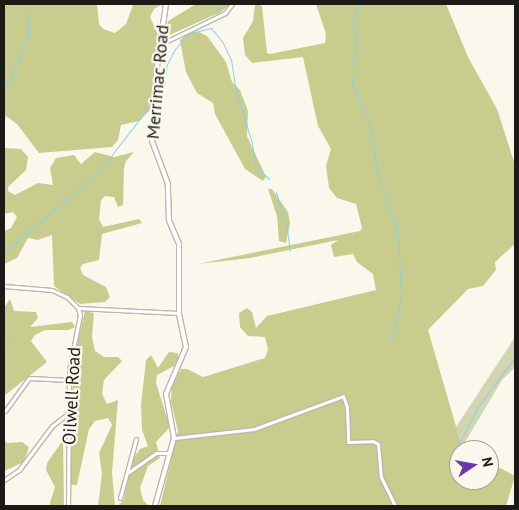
<!DOCTYPE html>
<style>
body{margin:0}
#map{position:relative;width:519px;height:510px;overflow:hidden;background:#faf8ec;font-family:"PT Sans",sans-serif}
div>[style]{position:absolute}
[style*='--x']{left:calc(var(--x)*1px);top:calc(var(--y)*1px);width:calc(var(--w)*1px);rotate:calc(var(--a)*1deg)}
.green>*{inset:0;background:#d2d5af}
.forest>*{inset:0;background:#c8cd8d}
.stream>*{height:1px;margin:-0.5px;padding:0 0.5px;transform-origin:0.5px;border-radius:0.5px;background:#86d3ec}
.roads{filter:drop-shadow(1px 0 #bab8ac) drop-shadow(-1px 0 #bab8ac) drop-shadow(0 1px #bab8ac) drop-shadow(0 -1px #bab8ac)}
.minor>*{height:3px;margin:-1.5px;padding:0 1.5px;transform-origin:1.5px;border-radius:1.5px;background:#fff}
.tertiary>*{height:4px;margin:-2px;padding:0 2px;transform-origin:2px;border-radius:2px;background:#fff}
span{translate:-50% -50%;white-space:nowrap;text-align:center;line-height:1.15;-webkit-text-stroke:4.5px #faf8ec;paint-order:stroke}
.street-label{font-size:18px;color:#1b1a16}
.frame{position:absolute;inset:0;border:5px solid #1b1a16;pointer-events:none}
.north{position:absolute;left:449px;top:440px;width:50px;height:50px;box-sizing:border-box;background:#faf8ec;border:1px solid #a19f96;border-radius:50%;rotate:78deg;font-size:14px;font-weight:700;line-height:20px;text-align:center;color:#1b1a16}
.north::after{content:'';display:block;margin:auto;width:18px;height:22px;background:#6d36ad;clip-path:polygon(50% 0,100% 100%,50% 72%,0 100%)}
</style>
<div id="map">
<div class="green">
<i style="clip-path:polygon(515px 337px,515px 367px,502px 380px,462px 447px,456px 427px)"></i>
</div>
<div class="forest">
<i style="clip-path:polygon(4px 4px,97px 4px,99px 24px,103px 29px,115px 33px,126px 24px,133px 5px,163px 4px,154px 9px,150px 17px,158px 35px,153px 107px,139px 121px,121px 125px,118px 140px,112px 147px,39px 153px,17px 124px,6px 116px,4px 123px)"></i>
<i style="clip-path:polygon(196px 4px,230px 4px,221px 12px,165px 37px,168px 21px)"></i>
<i style="clip-path:polygon(255px 4px,262px 6px,267px 53px,270px 54px,325px 43px,326px 34px,316px 4px,446px 4px,468px 57px,497px 109px,515px 165px,515px 244px,495px 262px,496px 270px,483px 286px,468px 289px,428px 330px,462px 447px,468px 450px,459px 450px,459px 480px,489px 480px,489px 462px,515px 476px,506px 506px,160px 506px,178px 431px,171px 402px,172px 384px,181px 369px,187px 369px,203px 377px,265px 358px,268px 349px,265px 337px,248px 336px,240px 327px,239px 313px,247px 308px,252px 312px,256px 328px,267px 316px,376px 290px,373px 274px,357px 262px,353px 254px,334px 257px,331px 245px,338px 240px,250px 258px,198px 264px,360px 231px,362px 228px,356px 204px,337px 198px,329px 188px,326px 166px,331px 149px,318px 126px,303px 57px,252px 63px,245px 55px,243px 38px,253px 21px)"></i>
<i style="clip-path:polygon(190px 32px,199px 32px,207px 36px,226px 62px,232px 82px,240px 90px,248px 111px,247px 136px,266px 177px,263px 181px,245px 169px,215px 114px,213px 103px,197px 93px,186px 72px,180px 40px)"></i>
<i style="clip-path:polygon(4px 148px,21px 149px,28px 157px,26px 170px,8px 187px,8px 191px,15px 195px,38px 183px,53px 185px,50px 168px,56px 158px,74px 155px,81px 164px,95px 152px,114px 157px,134px 152px,126px 161px,124px 168px,123px 205px,118px 207px,114px 197px,105px 196px,101px 200px,99px 219px,103px 227px,139px 219px,142px 223px,102px 234px,99px 260px,83px 264px,80px 268px,83px 275px,106px 287px,110px 297px,105px 302px,80px 304px,54px 286px,52px 235px,38px 240px,28px 238px,17px 258px,4px 264px,4px 231px,11px 228px,17px 217px,13px 212px,4px 214px)"></i>
<i style="clip-path:polygon(268px 189px,272px 189px,288px 212px,290px 223px,286px 243px,279px 241px,277px 216px)"></i>
<i style="clip-path:polygon(10px 299px,14px 311px,36px 312px,38px 318px,30px 327px,72px 322px,75px 327px,69px 330px,45px 330px,35px 335px,31px 341px,47px 362px,4px 396px,4px 308px)"></i>
<i style="clip-path:polygon(85px 311px,94px 313px,92px 337px,95px 351px,104px 357px,118px 357px,122px 361px,104px 380px,102px 394px,107px 404px,118px 400px,112px 473px,115px 506px,98px 506px,102px 474px,99px 453px,112px 425px,108px 418px,95px 421px,89px 429px,77px 485px,71px 485px,70px 480px,74px 412px,71px 366px)"></i>
<i style="clip-path:polygon(169px 352px,178px 353px,178px 359px,174px 366px,157px 375px,156px 383px,170px 427px,156px 442px,160px 458px,148px 466px,140px 488px,143px 500px,149px 506px,118px 506px,124px 499px,132px 460px,140px 449px,148px 446px,142px 430px,141px 405px,146px 360px,151px 355px,158px 368px)"></i>
<i style="clip-path:polygon(4px 440px,7px 443px,22px 442px,29px 447px,24px 462px,4px 471px)"></i>
<i style="clip-path:polygon(63px 440px,64px 506px,49px 506px,55px 487px,46px 470px,47px 463px)"></i>
</div>
<div class="stream">
<i style="--x:359;--y:4;--w:15;--a:113"></i>
<i style="--x:353;--y:18;--w:24;--a:83"></i>
<i style="--x:356;--y:42;--w:41;--a:95.6"></i>
<i style="--x:352;--y:83;--w:43;--a:67"></i>
<i style="--x:369;--y:123;--w:49;--a:80.5"></i>
<i style="--x:377;--y:171;--w:65;--a:71"></i>
<i style="--x:398;--y:232;--w:63;--a:87.3"></i>
<i style="--x:401;--y:295;--w:33;--a:99"></i>
<i style="--x:396;--y:328;--w:14;--a:115"></i>
<i style="--x:216;--y:16;--w:13;--a:-63"></i>
<i style="--x:211;--y:28;--w:19;--a:51"></i>
<i style="--x:223;--y:43;--w:19;--a:65"></i>
<i style="--x:231;--y:60;--w:31;--a:81"></i>
<i style="--x:236;--y:91;--w:54;--a:72.9"></i>
<i style="--x:252;--y:143;--w:22;--a:82"></i>
<i style="--x:255;--y:165;--w:20;--a:45"></i>
<i style="--x:4;--y:88;--w:14;--a:-56"></i>
<i style="--x:12;--y:76;--w:43;--a:-68.2"></i>
<i style="--x:28;--y:36;--w:32;--a:-88"></i>
<i style="--x:159;--y:95;--w:9;--a:-58"></i>
<i style="--x:164;--y:87;--w:23;--a:-83"></i>
<i style="--x:167;--y:64;--w:17;--a:-62"></i>
<i style="--x:175;--y:49;--w:22;--a:-47"></i>
<i style="--x:190;--y:33;--w:22;--a:-13"></i>
<i style="--x:276;--y:192;--w:38;--a:73"></i>
<i style="--x:287;--y:228;--w:23;--a:83"></i>
<i style="--x:4;--y:252;--w:121;--a:-40"></i>
<i style="--x:97;--y:174;--w:96;--a:-52.2"></i>
<i style="--x:4;--y:345;--w:8;--a:-50"></i>
<i style="--x:452;--y:465;--w:14;--a:-78"></i>
<i style="--x:455;--y:451;--w:50;--a:-62.4"></i>
<i style="--x:478;--y:407;--w:62;--a:-53.5"></i>
</div>
<div class="roads">
<div class="minor">
<i style="--x:161;--y:44;--w:71;--a:-25.8"></i>
<i style="--x:225;--y:13;--w:11;--a:-52"></i>
<i style="--x:4;--y:286;--w:48;--a:4.8"></i>
<i style="--x:52;--y:290;--w:17;--a:25"></i>
<i style="--x:67;--y:297;--w:16;--a:45"></i>
<i style="--x:78;--y:308;--w:7;--a:74"></i>
<i style="--x:80;--y:315;--w:56;--a:101.3"></i>
<i style="--x:69;--y:370;--w:136;--a:90.4"></i>
<i style="--x:78;--y:308;--w:101;--a:2.8"></i>
<i style="--x:5;--y:411;--w:41;--a:-54"></i>
<i style="--x:29;--y:378;--w:40;--a:2.9"></i>
<i style="--x:174;--y:438;--w:81;--a:-6.4"></i>
<i style="--x:254;--y:429;--w:95;--a:-20.3"></i>
<i style="--x:343;--y:396;--w:12;--a:70"></i>
<i style="--x:347;--y:407;--w:35;--a:88"></i>
<i style="--x:348;--y:442;--w:25;--a:-2"></i>
<i style="--x:373;--y:441;--w:6;--a:31"></i>
<i style="--x:378;--y:444;--w:33;--a:85"></i>
<i style="--x:381;--y:477;--w:32;--a:64"></i>
<i style="--x:129;--y:472;--w:33;--a:-35"></i>
<i style="--x:156;--y:453;--w:14;--a:0"></i>
<i style="--x:4;--y:480;--w:18;--a:-34"></i>
<i style="--x:19;--y:470;--w:55;--a:-53.1"></i>
<i style="--x:52;--y:426;--w:23;--a:-38"></i>
<i style="--x:120;--y:498;--w:61;--a:-74.8"></i>
</div>
<div class="tertiary">
<i style="--x:155;--y:506;--w:71;--a:-74.4"></i>
<i style="--x:174;--y:438;--w:45;--a:-100.3"></i>
<i style="--x:166;--y:394;--w:51;--a:-66.9"></i>
<i style="--x:186;--y:347;--w:35;--a:-102"></i>
<i style="--x:179;--y:313;--w:69;--a:-90"></i>
<i style="--x:179;--y:244;--w:26;--a:-113"></i>
<i style="--x:169;--y:220;--w:36;--a:-92"></i>
<i style="--x:168;--y:184;--w:46;--a:-110.4"></i>
<i style="--x:152;--y:141;--w:25;--a:-76"></i>
<i style="--x:158;--y:117;--w:43;--a:-92.7"></i>
<i style="--x:156;--y:74;--w:71;--a:-81.9"></i>
</div>
</div>
<div class="street-label">
<span style="left:158px;top:82px;rotate:-85deg">Merrimac Road</span>
<span style="left:72px;top:396px;rotate:-87deg">Oilwell Road</span>
</div>
<div class="frame"></div>
<div class="north">N</div>
</div>
